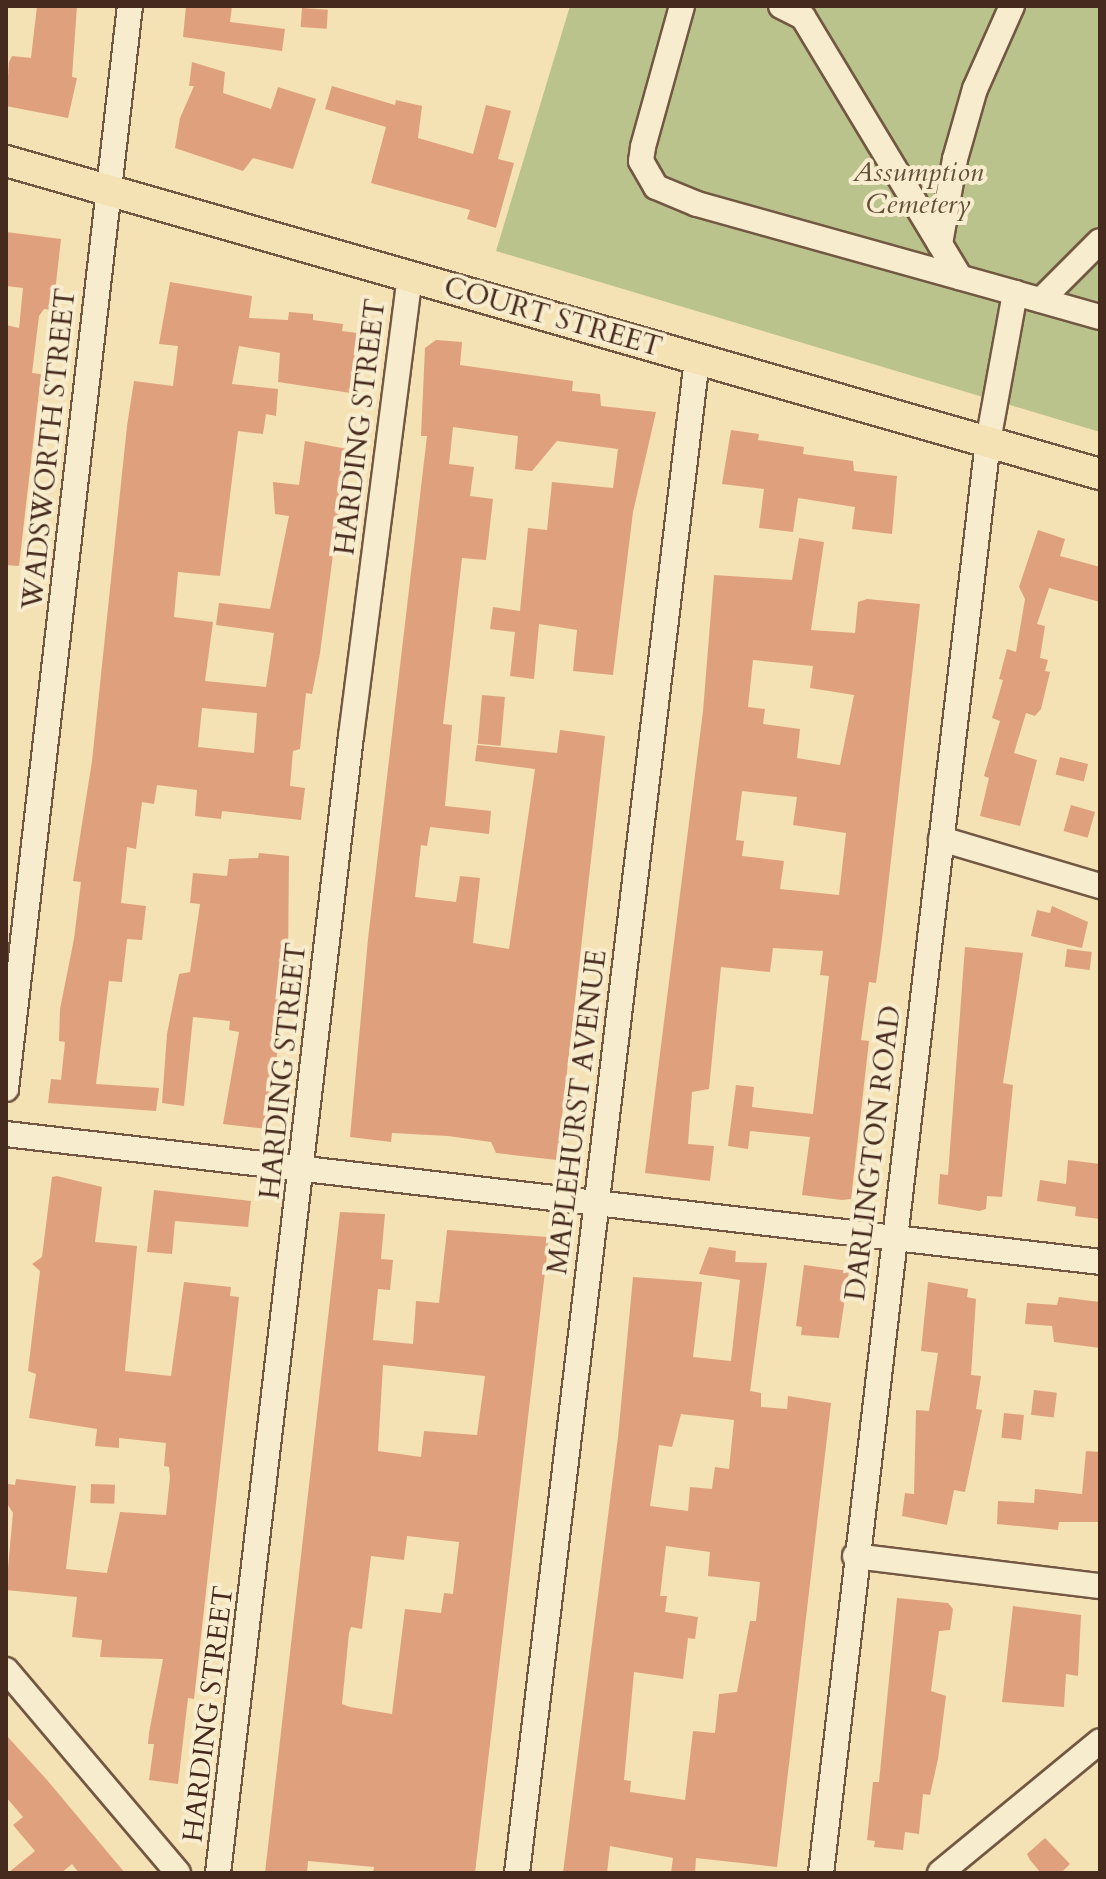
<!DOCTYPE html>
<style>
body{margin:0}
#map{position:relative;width:1106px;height:1879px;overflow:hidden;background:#f4e1b4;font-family:Cardo,serif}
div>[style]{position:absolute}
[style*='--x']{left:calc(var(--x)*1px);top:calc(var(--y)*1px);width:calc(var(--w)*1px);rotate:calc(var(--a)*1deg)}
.green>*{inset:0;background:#bbc38d}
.building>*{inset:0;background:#dfa17d;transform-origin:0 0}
.roads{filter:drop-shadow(2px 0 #725843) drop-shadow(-2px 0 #725843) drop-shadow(0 2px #725843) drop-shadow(0 -2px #725843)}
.minor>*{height:24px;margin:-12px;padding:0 12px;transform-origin:12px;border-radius:12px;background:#f8ecce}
.major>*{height:30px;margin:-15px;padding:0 15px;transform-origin:15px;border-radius:15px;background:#f4e1b4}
span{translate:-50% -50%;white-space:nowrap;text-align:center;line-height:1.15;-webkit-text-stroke:8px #f8ecce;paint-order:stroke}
.park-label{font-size:28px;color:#635039;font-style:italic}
.street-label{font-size:28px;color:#462a1d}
.frame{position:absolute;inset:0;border:8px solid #462a1d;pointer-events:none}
</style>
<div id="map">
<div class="green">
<i style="clip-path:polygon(570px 6px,1100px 6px,1100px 432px,496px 251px)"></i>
</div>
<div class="building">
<i style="clip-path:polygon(37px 6px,77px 6px,72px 77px,77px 78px,68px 118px,6px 106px,9px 62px,12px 56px,31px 58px)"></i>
<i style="clip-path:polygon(186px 6px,232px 6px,230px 22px,285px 29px,282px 51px,183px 37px)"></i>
<i style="left:302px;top:8px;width:26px;height:19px;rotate:4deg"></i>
<i style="clip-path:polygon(192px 62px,225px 72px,223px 93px,271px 109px,278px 87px,316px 99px,293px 169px,253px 158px,243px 171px,175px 148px,180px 118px,194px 86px,189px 86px)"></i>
<i style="clip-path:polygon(332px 86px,395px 105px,396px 100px,422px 106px,418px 138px,473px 154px,486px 105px,511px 111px,498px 159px,514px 163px,496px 228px,467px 219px,470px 210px,371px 183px,386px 127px,325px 109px)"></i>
<i style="clip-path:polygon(6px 232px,61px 239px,53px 310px,44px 309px,39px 316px,32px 373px,41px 374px,19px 566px,6px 565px,6px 325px,19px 328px,23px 288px,6px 286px)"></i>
<i style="clip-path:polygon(evenodd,170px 282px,252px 296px,249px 318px,288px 320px,289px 312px,313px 314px,313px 320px,343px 324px,342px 331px,357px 333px,351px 393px,278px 382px,280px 353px,239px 346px,232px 384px,278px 389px,276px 416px,266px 414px,263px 434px,238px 431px,220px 576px,178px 572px,174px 617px,213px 622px,205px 681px,266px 687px,274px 633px,216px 625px,219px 603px,270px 609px,289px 516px,275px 514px,273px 482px,299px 485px,305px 441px,347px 449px,320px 653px,312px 694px,306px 693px,300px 749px,293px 751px,290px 786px,305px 788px,301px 820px,222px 811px,221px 819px,195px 816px,197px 790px,157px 785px,154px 804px,142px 802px,136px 849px,127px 847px,121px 903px,146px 906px,142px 940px,127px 939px,122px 982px,109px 981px,96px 1084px,159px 1088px,156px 1111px,48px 1103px,51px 1079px,61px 1080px,65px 1042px,59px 1041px,60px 1009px,74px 939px,81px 882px,73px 881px,92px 761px,127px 426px,134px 381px,173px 386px,178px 346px,159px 344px,170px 282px,202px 708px,257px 713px,254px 753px,198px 747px,202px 708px)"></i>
<i style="clip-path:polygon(436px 340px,462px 342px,460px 365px,573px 381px,572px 391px,600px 394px,601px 406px,656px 412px,633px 512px,613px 675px,573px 671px,577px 630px,539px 624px,534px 679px,510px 676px,515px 632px,490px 629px,493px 607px,520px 611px,528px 528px,547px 530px,552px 482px,613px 488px,618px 449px,557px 441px,532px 471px,515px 469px,518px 436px,453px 427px,449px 464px,474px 467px,470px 496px,493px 499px,486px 560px,462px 558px,443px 724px,452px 725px,445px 806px,491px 811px,489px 834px,430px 827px,427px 846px,421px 845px,415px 897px,456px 902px,460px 876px,480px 878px,473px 943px,509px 949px,535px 769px,475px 761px,477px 745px,557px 753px,560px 730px,605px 736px,557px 1160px,496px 1153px,491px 1142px,448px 1136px,392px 1133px,391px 1142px,350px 1137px,368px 939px,427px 436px,421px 436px,425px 348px)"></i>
<i style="clip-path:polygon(731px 430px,759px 434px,758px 440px,804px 447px,803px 454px,853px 461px,854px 471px,897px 476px,892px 534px,852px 529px,855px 507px,798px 498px,793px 532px,759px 528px,764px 489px,722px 484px)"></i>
<i style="clip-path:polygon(1038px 530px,1065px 539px,1060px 556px,1100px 567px,1100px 602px,1049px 588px,1037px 624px,1045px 626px,1040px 658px,1048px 660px,1045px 671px,1050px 672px,1041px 709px,1035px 716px,1026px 713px,1014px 753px,1037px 760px,1020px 826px,980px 816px,989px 778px,984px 776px,1000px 721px,992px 718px,1003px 680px,999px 679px,1007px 649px,1016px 652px,1025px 599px,1019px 587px)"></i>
<i style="clip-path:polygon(evenodd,799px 538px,824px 542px,811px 630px,855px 633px,858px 602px,867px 599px,920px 604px,882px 939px,876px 983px,869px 982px,861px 1040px,869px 1041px,851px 1199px,842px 1200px,802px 1195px,810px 1137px,750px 1131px,748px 1149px,728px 1146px,736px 1085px,754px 1087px,752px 1107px,813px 1114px,829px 976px,820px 975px,823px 951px,773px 948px,770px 972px,721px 967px,709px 1089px,692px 1092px,688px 1144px,714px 1146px,710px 1181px,645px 1173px,703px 711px,714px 575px,792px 580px,799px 538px,753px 660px,813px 666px,810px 688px,854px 695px,840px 765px,797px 758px,800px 729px,763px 724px,765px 709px,748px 707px,753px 660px,799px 538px,742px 791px,797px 797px,793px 825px,846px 833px,839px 895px,780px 889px,784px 861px,742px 856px,744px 841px,736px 840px,742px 791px)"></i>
<i style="left:482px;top:695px;width:23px;height:49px;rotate:5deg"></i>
<i style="left:1060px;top:757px;width:29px;height:18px;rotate:14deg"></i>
<i style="left:1071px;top:805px;width:25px;height:27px;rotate:16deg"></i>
<i style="clip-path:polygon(259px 853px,289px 856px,288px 963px,268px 1129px,223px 1124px,239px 1032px,229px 1030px,230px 1021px,193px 1017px,184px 1106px,162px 1103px,167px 1034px,179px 974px,190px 972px,200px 904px,190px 903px,193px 873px,227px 876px,229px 859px,258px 858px)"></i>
<i style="clip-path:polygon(1052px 906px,1088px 922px,1082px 948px,1031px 936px,1037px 910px,1050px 913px)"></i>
<i style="clip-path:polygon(965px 947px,1023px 953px,1003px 1083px,1013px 1085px,1002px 1197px,987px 1196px,986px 1209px,979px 1211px,938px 1204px,940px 1174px,948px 1175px)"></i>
<i style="left:1067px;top:949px;width:25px;height:18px;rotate:7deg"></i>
<i style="clip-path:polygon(1068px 1160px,1100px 1164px,1100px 1219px,1075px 1216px,1076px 1207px,1037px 1201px,1040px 1180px,1066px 1184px)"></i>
<i style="clip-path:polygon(57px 1176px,102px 1187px,95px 1242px,137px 1246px,125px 1371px,171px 1376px,184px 1282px,231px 1287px,230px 1296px,239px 1297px,194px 1699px,188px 1698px,178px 1784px,149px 1780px,154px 1744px,148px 1744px,149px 1733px,163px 1659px,100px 1657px,102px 1640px,72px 1637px,77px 1597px,6px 1590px,13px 1513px,6px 1502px,8px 1484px,15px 1485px,16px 1479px,76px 1486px,66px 1569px,107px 1573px,120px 1512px,166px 1515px,170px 1477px,169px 1467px,164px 1466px,166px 1443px,119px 1438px,119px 1448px,95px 1446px,97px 1429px,29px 1418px,36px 1374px,28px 1371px,40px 1271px,32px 1264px,42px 1257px,52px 1177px)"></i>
<i style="clip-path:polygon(154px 1190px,251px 1201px,248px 1227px,175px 1221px,172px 1254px,147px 1252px)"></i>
<i style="clip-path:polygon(evenodd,340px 1212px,385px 1214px,381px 1259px,393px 1260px,390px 1290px,378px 1289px,373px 1340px,413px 1344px,416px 1301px,439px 1303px,447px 1230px,549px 1237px,475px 1873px,373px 1873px,374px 1867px,308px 1861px,307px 1873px,265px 1873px,340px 1212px,383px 1365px,485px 1376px,477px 1435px,424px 1431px,421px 1457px,378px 1451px,383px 1365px,340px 1212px,407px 1536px,459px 1542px,453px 1594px,444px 1593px,441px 1613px,405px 1609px,392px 1714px,350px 1707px,342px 1704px,349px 1633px,351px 1627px,362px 1629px,371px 1556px,404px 1560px,407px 1536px)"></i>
<i style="clip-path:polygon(evenodd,709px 1247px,736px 1251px,735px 1262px,767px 1263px,750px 1391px,761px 1393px,761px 1407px,787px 1409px,788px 1396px,831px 1403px,777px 1867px,696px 1858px,695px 1873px,671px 1873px,673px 1858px,610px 1846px,607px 1873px,563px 1873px,618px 1437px,633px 1277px,702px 1282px,693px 1357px,731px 1361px,740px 1280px,699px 1274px,709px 1247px,681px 1414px,734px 1420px,729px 1469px,715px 1467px,712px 1489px,690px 1487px,688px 1511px,650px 1506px,659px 1445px,672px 1447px,681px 1414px,709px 1247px,666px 1546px,710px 1552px,708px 1576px,760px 1582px,756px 1621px,750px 1621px,737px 1692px,719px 1694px,715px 1733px,693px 1731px,685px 1800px,630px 1792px,631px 1781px,624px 1780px,634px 1672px,683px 1679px,688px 1638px,695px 1639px,698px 1617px,665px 1612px,667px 1596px,660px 1596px,666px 1546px)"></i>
<i style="clip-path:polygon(804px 1265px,849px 1271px,839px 1338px,801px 1335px,802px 1327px,796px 1326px)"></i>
<i style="clip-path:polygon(928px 1282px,968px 1289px,967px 1297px,976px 1299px,971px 1375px,981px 1376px,976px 1409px,982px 1410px,965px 1492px,954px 1490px,947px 1525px,902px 1516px,905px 1493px,914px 1494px,916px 1410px,929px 1411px,938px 1353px,921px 1351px)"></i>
<i style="clip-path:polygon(1059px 1297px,1100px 1302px,1100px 1348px,1054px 1342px,1052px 1326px,1025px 1324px,1027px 1303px,1057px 1305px)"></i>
<i style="left:1034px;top:1390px;width:23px;height:25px;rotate:7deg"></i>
<i style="left:1004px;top:1413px;width:20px;height:25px;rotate:6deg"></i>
<i style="clip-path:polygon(1086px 1451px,1100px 1452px,1100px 1522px,1059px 1522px,1058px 1530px,997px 1524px,998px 1501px,1034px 1503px,1035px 1489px,1082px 1494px)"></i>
<i style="left:91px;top:1484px;width:24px;height:19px;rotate:2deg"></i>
<i style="clip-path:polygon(897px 1598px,948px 1603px,953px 1609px,950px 1630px,939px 1631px,931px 1691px,946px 1696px,938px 1759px,930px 1795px,923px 1794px,919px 1834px,905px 1832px,903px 1850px,874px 1847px,875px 1841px,867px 1840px,873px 1782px,879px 1782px)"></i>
<i style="clip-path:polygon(1013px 1606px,1081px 1615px,1078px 1676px,1066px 1674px,1064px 1707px,1002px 1702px)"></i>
<i style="clip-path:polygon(6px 1735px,47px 1780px,125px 1873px,79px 1873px,72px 1864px,61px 1873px,8px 1873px,35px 1851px,13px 1825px,23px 1817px,6px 1797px)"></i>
<i style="clip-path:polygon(1045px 1838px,1070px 1864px,1061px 1873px,1041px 1873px,1030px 1860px,1027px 1854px)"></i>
</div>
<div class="roads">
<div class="minor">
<i style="--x:682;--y:6;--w:146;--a:105.5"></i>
<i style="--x:643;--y:147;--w:14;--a:98"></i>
<i style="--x:641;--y:161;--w:30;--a:60"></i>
<i style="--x:656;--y:187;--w:44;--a:22.5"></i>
<i style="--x:697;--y:204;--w:330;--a:15.6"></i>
<i style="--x:1015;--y:293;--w:150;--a:100.3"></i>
<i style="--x:988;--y:441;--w:1442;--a:96.65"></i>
<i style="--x:781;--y:6;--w:25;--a:27"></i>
<i style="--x:803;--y:17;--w:304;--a:58.9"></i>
<i style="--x:940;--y:244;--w:86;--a:-80"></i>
<i style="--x:955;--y:159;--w:73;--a:-74.1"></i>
<i style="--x:975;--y:89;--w:91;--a:-66"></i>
<i style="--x:1015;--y:293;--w:88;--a:15.8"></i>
<i style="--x:1041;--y:300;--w:83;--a:-45"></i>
<i style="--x:941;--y:839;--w:166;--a:16.5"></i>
<i style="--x:6;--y:1089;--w:1090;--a:-83.47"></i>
<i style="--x:6;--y:1134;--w:1101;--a:6.67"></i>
<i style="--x:855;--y:1556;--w:247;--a:7"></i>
<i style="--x:6;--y:1670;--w:266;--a:49.7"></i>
<i style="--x:218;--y:1873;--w:1145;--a:-83.33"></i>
<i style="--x:351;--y:736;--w:464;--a:-82.7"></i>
<i style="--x:517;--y:1873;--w:1526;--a:-83.22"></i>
<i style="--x:940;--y:1873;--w:207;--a:-39.5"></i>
</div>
<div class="major">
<i style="--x:6;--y:161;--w:1138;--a:15.97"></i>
</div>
</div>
<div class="park-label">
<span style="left:918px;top:188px">Assumption<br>Cemetery</span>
</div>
<div class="street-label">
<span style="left:553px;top:317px;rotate:16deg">COURT STREET</span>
<span style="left:360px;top:427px;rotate:-83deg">HARDING STREET</span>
<span style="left:49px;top:449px;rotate:-84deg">WADSWORTH STREET</span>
<span style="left:283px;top:1071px;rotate:-84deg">HARDING STREET</span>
<span style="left:577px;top:1112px;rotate:-83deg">MAPLEHURST AVENUE</span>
<span style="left:873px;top:1153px;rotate:-83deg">DARLINGTON ROAD</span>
<span style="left:208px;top:1714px;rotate:-83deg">HARDING STREET</span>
</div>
<div class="frame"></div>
</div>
